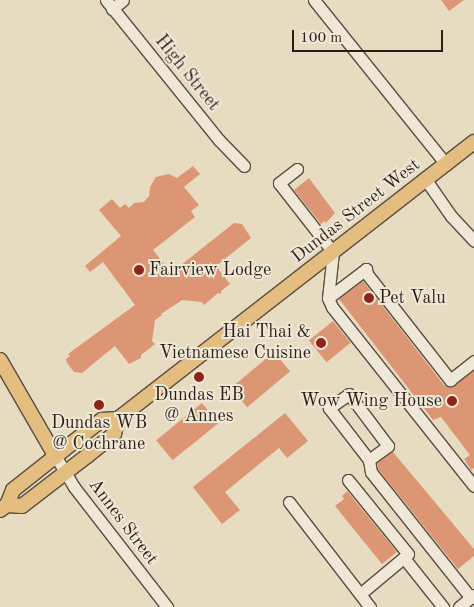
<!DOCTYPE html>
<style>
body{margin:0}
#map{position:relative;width:474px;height:607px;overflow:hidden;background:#e7dbc2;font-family:"Old Standard TT",serif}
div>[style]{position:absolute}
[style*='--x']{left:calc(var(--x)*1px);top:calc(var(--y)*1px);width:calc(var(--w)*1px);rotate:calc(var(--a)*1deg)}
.building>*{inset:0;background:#dd9673;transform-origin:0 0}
.roads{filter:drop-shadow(1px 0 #5a4d41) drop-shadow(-1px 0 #5a4d41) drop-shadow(0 1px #5a4d41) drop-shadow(0 -1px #5a4d41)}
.minor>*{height:11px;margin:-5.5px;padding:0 5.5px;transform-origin:5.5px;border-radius:5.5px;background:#efe8d7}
.major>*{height:14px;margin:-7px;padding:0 7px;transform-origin:7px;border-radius:7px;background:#e4be81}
.dots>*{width:14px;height:14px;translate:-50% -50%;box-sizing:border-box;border:2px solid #efe8d7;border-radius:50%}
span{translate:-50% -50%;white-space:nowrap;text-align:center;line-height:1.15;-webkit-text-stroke:4px #efe8d7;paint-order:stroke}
.street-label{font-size:18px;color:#2b1e16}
.poi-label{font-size:18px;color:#2b1e16}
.left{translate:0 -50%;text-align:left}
.right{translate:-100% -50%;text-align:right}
.scale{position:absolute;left:292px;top:30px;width:151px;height:22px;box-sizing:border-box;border:2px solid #2b1e16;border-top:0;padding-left:6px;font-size:15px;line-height:18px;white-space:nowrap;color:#2b1e16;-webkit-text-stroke:4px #efe8d7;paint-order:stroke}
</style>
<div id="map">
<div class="building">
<i style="clip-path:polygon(441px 0,464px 0,449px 11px)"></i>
<i style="clip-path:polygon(193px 166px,200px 174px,184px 187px,199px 205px,191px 211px,195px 217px,153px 250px,171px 273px,234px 223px,242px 224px,251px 238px,216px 266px,230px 284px,221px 291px,221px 294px,218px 293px,204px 305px,202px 302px,182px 300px,161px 314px,162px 315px,155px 320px,152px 341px,155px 344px,141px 355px,141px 358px,129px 364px,115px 346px,82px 373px,74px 372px,67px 363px,66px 359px,70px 356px,68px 354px,135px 305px,103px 262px,90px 272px,85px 266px,121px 236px,99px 210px,112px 199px,120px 208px,125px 204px,129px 208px,134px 203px,144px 202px,149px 196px,150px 187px,156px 177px,169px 174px,177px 178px)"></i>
<i style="clip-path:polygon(309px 178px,335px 213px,326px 223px,324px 221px,321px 224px,294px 190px)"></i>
<i style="clip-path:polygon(363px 281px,444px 385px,448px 387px,454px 386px,474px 371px,474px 468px,471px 470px,464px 459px,470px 455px,441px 417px,433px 420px,339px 299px)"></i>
<i style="left:333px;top:321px;width:28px;height:31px;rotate:51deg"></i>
<i style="left:274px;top:352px;width:25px;height:56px;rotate:50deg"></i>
<i style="left:202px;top:403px;width:26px;height:59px;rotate:51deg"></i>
<i style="clip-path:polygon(285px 413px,308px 441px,287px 458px,279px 448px,225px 492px,240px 510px,222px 524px,193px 487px)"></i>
<i style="clip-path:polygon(393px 452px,474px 549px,474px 556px,458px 569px,378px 469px,377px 463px)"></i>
<i style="clip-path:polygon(347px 491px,397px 552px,382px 564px,335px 506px,344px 499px,342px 496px)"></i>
</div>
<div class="roads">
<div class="minor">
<i style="--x:106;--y:0;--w:180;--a:51.1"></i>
<i style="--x:219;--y:140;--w:36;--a:46"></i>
<i style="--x:314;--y:0;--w:211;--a:51.2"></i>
<i style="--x:112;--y:9;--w:14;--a:-39"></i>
<i style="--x:297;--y:169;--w:23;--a:142"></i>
<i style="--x:279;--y:183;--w:88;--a:52"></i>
<i style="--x:333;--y:252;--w:46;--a:96.2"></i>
<i style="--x:328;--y:298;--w:10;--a:66"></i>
<i style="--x:332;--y:307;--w:228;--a:51.6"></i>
<i style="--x:426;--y:180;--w:44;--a:55.2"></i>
<i style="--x:451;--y:216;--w:34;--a:47"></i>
<i style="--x:328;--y:298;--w:48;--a:-37.3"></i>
<i style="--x:366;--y:269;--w:5;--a:79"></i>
<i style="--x:367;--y:274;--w:135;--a:51.9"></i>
<i style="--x:450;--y:380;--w:31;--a:-38"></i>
<i style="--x:56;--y:457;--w:35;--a:59"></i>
<i style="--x:74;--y:487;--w:152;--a:52.2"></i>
<i style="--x:369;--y:460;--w:66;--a:-127.6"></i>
<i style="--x:329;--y:408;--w:24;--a:-35"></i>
<i style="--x:349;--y:394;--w:65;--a:53.1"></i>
<i style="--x:388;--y:446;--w:24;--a:144"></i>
<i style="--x:369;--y:460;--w:12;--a:81"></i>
<i style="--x:371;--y:472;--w:161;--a:51.6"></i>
<i style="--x:348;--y:480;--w:95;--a:51"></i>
<i style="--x:408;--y:554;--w:62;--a:140.2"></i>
<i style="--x:289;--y:502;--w:133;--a:52.4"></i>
<i style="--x:404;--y:558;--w:63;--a:51.5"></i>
<i style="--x:459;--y:607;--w:19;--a:-39"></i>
</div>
<div class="major">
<i style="--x:0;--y:360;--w:112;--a:60"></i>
<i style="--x:7;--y:505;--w:15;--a:4"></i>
<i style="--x:22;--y:506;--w:82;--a:-37.6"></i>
<i style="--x:87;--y:456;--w:35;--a:-39"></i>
<i style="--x:114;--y:434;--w:16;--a:-75"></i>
<i style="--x:0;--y:510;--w:9;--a:-36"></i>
<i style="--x:7;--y:505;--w:16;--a:-68"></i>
<i style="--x:13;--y:490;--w:80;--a:-38.4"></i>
<i style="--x:76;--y:440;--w:33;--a:-38"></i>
<i style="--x:102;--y:420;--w:16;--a:-4"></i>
<i style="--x:118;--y:419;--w:451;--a:-37.9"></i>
</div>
</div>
<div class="dots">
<i style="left:139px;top:270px;background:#8f2418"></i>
<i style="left:369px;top:298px;background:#8f2418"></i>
<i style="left:321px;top:343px;background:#8f2418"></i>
<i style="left:199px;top:377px;background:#8f2418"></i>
<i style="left:452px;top:401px;background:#8f2418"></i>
<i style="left:99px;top:405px;background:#8f2418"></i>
</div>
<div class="street-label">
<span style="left:187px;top:73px;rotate:51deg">High Street</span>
<span style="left:356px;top:211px;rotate:-38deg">Dundas Street West</span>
<span style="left:123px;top:522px;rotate:53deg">Annes Street</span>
</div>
<div class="poi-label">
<span class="left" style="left:149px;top:270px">Fairview Lodge</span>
<span class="left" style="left:379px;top:298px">Pet Valu</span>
<span class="right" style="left:311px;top:343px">Hai Thai &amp;<br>Vietnamese Cuisine</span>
<span style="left:199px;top:406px">Dundas EB<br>@ Annes</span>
<span class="right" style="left:442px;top:401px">Wow Wing House</span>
<span style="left:99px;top:434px">Dundas WB<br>@ Cochrane</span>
</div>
<div class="scale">100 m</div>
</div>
